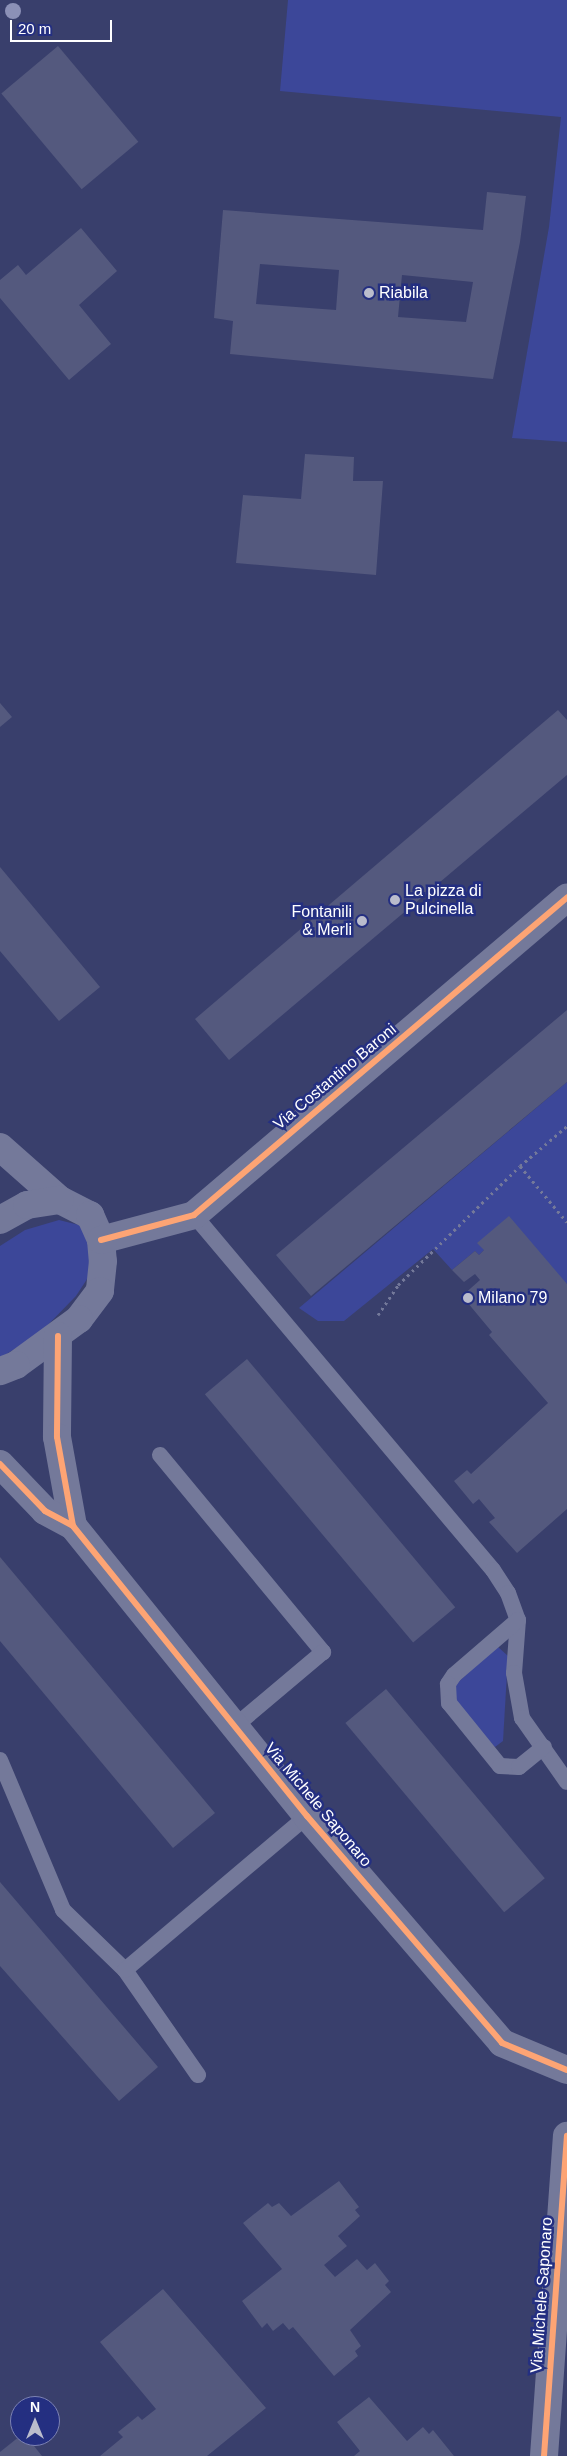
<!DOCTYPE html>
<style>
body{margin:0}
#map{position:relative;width:567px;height:2456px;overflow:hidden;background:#393f6c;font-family:Helvetica,sans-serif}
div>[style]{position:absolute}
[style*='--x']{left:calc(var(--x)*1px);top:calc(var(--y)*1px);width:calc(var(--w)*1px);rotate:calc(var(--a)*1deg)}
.green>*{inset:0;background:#3c4799}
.building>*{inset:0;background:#54597e;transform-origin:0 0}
.path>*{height:3px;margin-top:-1.5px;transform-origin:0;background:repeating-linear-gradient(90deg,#74799a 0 2.5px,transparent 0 6.5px)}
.service>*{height:16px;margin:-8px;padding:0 8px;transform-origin:8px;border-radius:8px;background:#74799a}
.minor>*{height:28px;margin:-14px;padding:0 14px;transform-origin:14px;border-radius:14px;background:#74799a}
.cycleway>*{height:6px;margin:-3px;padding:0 3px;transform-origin:3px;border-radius:3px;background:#fda474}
.trees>*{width:16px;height:16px;margin:-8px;border-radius:50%;background:#8c91b7}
.dots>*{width:14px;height:14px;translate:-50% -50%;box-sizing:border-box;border:2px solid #242f81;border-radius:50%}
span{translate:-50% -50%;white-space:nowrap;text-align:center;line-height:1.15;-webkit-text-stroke:5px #242f81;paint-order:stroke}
.poi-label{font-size:16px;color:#fff}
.left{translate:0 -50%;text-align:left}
.right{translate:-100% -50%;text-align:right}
.street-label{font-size:16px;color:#fff}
.north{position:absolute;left:10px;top:2396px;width:50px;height:50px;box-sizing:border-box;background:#242f81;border:1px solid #7c82b3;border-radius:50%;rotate:0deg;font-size:14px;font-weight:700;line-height:20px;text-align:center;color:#fff}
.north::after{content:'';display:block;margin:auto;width:18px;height:22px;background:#babccc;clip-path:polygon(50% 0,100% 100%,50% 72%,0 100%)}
.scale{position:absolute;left:10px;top:20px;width:102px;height:22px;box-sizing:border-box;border:2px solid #fff;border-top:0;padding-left:6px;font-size:15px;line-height:18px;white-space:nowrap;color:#fff;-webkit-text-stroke:4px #242f81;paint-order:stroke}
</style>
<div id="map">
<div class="green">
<i style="clip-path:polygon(288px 0,567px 0,567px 442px,512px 438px,549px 227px,561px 117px,280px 91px)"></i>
<i style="clip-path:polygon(567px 1082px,567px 1284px,484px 1250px,479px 1255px,475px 1251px,452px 1270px,433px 1249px,344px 1321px,318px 1321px,299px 1308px)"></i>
<i style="clip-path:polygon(59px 1220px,83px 1226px,90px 1234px,91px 1273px,76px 1296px,39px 1334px,0 1358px,0 1246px,25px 1230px)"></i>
<i style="clip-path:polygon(497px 1646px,508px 1656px,503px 1741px,495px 1747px,455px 1706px,454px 1686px)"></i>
</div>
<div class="building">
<i style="left:58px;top:46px;width:125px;height:74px;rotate:50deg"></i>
<i style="clip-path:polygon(evenodd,487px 192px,526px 196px,520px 242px,493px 379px,230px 354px,233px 321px,214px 318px,223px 210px,483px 230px,487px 192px,260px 264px,339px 270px,336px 310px,256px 304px,260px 264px,487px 192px,402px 275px,473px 282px,466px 322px,398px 317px,402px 275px)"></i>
<i style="clip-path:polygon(81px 228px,117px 271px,79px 305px,111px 344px,69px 380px,0 298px,0 280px,18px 265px,26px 275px)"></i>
<i style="clip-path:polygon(305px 454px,354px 457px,353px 481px,383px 481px,376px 575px,236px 563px,243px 495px,301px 499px)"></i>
<i style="clip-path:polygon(0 703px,12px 717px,0 727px)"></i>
<i style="clip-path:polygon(558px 710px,567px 720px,567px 775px,229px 1060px,195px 1019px)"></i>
<i style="clip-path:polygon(0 867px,100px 987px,59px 1021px,0 951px)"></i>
<i style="clip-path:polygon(567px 1010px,567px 1082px,311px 1296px,276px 1255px)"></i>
<i style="clip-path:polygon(509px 1216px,567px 1284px,567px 1509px,517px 1553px,489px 1522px,495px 1518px,479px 1499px,473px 1504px,454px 1481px,467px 1470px,471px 1474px,548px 1403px,489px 1335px,492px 1332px,462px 1296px,480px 1280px,475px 1274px,464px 1282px,452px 1270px,475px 1251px,479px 1255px,484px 1250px,477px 1243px)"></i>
<i style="left:247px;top:1359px;width:324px;height:55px;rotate:50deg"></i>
<i style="clip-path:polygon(0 1557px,215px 1813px,173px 1848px,0 1641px)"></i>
<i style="left:386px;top:1689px;width:247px;height:53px;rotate:50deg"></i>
<i style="clip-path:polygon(0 1882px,158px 2067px,119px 2101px,0 1966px)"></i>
<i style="clip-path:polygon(339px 2181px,359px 2207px,355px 2210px,360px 2216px,338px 2236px,347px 2246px,324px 2265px,335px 2277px,357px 2259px,367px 2270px,375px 2263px,389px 2281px,385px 2285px,391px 2292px,350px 2330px,361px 2346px,355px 2351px,358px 2356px,334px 2376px,293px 2327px,289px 2330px,283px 2323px,273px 2331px,267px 2323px,262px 2328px,242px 2301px,282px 2269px,243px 2223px,268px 2203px,272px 2207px,279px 2203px,291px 2216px)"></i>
<i style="clip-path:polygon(163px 2289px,266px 2408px,207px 2456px,100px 2456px,123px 2437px,118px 2432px,138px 2416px,142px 2420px,156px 2409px,100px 2342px)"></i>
<i style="clip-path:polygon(369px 2397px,407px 2441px,423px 2427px,429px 2434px,433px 2430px,454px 2456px,354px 2456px,360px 2451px,337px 2422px)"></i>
<i style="clip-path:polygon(20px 2436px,26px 2436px,42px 2456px,0 2456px,0 2452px)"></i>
</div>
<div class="path">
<i style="--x:520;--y:1166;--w:73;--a:50"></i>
<i style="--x:378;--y:1315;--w:36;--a:-56"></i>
<i style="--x:398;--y:1285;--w:170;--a:-44.3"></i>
<i style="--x:520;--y:1166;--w:62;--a:-40.4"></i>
</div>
<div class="service">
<i style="--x:194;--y:1215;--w:464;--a:49.9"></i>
<i style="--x:493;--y:1570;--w:27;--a:57"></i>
<i style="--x:508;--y:1593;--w:29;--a:70"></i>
<i style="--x:518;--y:1620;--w:53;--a:94.3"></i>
<i style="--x:514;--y:1673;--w:46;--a:79.9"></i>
<i style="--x:522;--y:1718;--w:78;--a:54.9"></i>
<i style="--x:160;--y:1455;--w:256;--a:50.4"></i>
<i style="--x:323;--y:1652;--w:115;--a:139.9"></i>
<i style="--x:518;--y:1620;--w:84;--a:139.3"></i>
<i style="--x:454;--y:1675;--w:11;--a:124"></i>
<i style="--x:448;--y:1684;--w:19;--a:87"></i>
<i style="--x:449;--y:1703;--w:81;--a:51"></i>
<i style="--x:500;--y:1766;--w:19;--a:3"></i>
<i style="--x:519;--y:1767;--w:32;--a:-39"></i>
<i style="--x:0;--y:1760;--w:163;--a:67.2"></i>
<i style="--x:63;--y:1910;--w:86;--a:44.1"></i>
<i style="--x:125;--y:1970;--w:128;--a:55.2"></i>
<i style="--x:125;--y:1970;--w:238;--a:-40.2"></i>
</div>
<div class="minor">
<i style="--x:0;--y:1147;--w:80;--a:41.5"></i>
<i style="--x:60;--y:1200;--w:34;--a:27"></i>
<i style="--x:90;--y:1215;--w:27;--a:66"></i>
<i style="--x:101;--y:1240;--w:21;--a:85"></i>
<i style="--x:103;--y:1261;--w:30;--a:96"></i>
<i style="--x:100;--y:1291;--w:35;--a:127"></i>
<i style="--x:79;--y:1319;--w:78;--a:143.9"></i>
<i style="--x:16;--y:1365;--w:17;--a:159"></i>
<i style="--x:0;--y:1220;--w:31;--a:-29"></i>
<i style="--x:27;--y:1205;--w:33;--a:-9"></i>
<i style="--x:101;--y:1240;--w:96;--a:-15"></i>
<i style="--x:194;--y:1215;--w:490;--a:-40.4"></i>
<i style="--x:58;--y:1336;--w:101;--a:90.6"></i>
<i style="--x:57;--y:1437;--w:90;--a:79.8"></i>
<i style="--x:0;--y:1464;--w:65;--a:46.2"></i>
<i style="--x:45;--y:1511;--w:32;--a:28"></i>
<i style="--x:73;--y:1526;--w:373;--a:51.1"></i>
<i style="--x:307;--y:1816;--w:299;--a:49.3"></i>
<i style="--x:502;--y:2043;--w:70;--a:22.6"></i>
<i style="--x:544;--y:2456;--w:321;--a:-85.9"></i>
</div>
<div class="cycleway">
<i style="--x:101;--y:1240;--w:96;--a:-15"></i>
<i style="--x:194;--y:1215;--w:490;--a:-40.4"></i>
<i style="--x:58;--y:1336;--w:101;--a:90.6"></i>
<i style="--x:57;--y:1437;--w:90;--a:79.8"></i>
<i style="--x:0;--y:1464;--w:65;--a:46.2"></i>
<i style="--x:45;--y:1511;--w:32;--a:28"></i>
<i style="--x:73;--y:1526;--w:373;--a:51.1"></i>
<i style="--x:307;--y:1816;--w:299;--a:49.3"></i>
<i style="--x:502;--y:2043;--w:70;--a:22.6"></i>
<i style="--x:544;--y:2456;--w:321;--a:-85.9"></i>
</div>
<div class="trees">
<i style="left:13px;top:11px"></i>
</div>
<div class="dots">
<i style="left:369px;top:293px;background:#babccc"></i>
<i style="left:395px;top:900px;background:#babccc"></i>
<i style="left:362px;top:921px;background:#babccc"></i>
<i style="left:468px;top:1298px;background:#babccc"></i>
</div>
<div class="poi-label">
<span class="left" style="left:379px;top:293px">Riabila</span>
<span class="left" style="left:405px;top:900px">La pizza di<br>Pulcinella</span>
<span class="right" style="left:352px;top:921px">Fontanili<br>&amp; Merli</span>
<span class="left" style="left:478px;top:1298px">Milano 79</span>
</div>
<div class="street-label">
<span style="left:335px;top:1077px;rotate:-40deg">Via Costantino Baroni</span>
<span style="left:318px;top:1805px;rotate:50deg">Via Michele Saponaro</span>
<span style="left:542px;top:2295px;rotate:-86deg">Via Michele Saponaro</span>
</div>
<div class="north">N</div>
<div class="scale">20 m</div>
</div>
